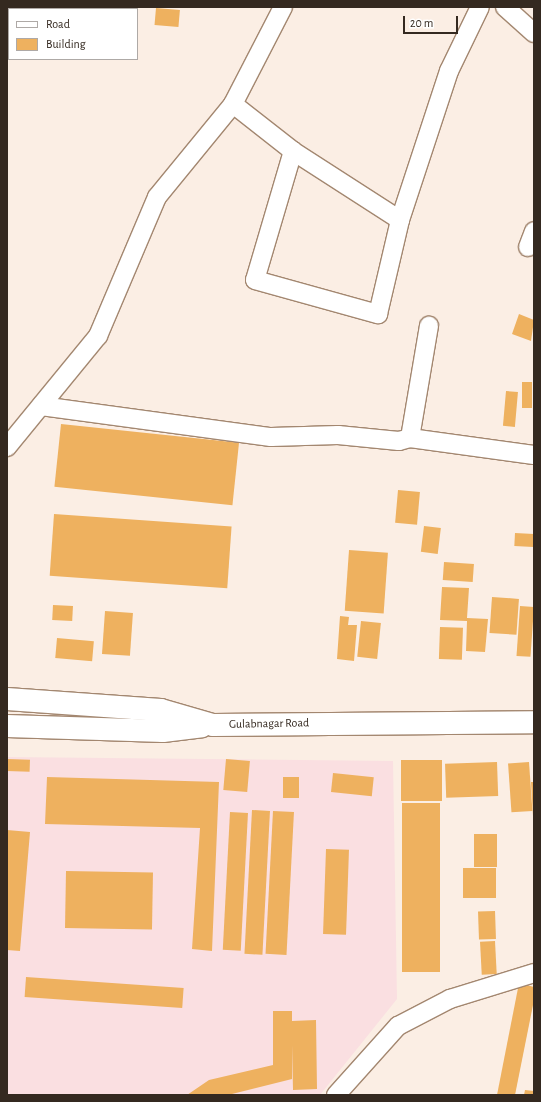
<!DOCTYPE html>
<style>
body{margin:0}
#map{position:relative;width:541px;height:1102px;overflow:hidden;background:#fbeee4;font-family:"Alegreya Sans",sans-serif}
div>[style]{position:absolute}
[style*='--x']{left:calc(var(--x)*1px);top:calc(var(--y)*1px);width:calc(var(--w)*1px);rotate:calc(var(--a)*1deg)}
.commercial>*{inset:0;background:#fadfe1}
.building>*{inset:0;background:#eeb15f;transform-origin:0 0}
.roads{filter:drop-shadow(1px 0 #a38770) drop-shadow(-1px 0 #a38770) drop-shadow(0 1px #a38770) drop-shadow(0 -1px #a38770)}
.minor>*{height:18px;margin:-9px;padding:0 9px;transform-origin:9px;border-radius:9px;background:#fff}
.primary>*{height:22px;margin:-11px;padding:0 11px;transform-origin:11px;border-radius:11px;background:#fff}
span{translate:-50% -50%;white-space:nowrap;text-align:center;line-height:1.15;-webkit-text-stroke:3.5px #fff;paint-order:stroke}
.street-label{font-size:12px;color:#342920}
.frame{position:absolute;inset:0;border:8px solid #342920;pointer-events:none}
.legend{position:absolute;left:8px;top:8px;width:130px;height:52px;box-sizing:border-box;background:#fff;border:1px solid #aea9a6;margin:0;padding:5px 7px;list-style:none;font-size:12px;color:#342920}
.legend li{display:flex;align-items:center;gap:8px;height:20px}
.legend b{width:20px;border:1px solid #aea9a6}
.scale{position:absolute;left:403px;top:16px;width:55px;height:18px;box-sizing:border-box;border:2px solid #342920;border-top:0;padding-left:5px;font-size:12px;line-height:14px;white-space:nowrap;color:#342920;-webkit-text-stroke:3px #fff;paint-order:stroke}
</style>
<div id="map">
<div class="commercial">
<i style="clip-path:polygon(7px 757px,393px 761px,397px 999px,320px 1095px,7px 1095px)"></i>
</div>
<div class="building">
<i style="left:156px;top:8px;width:24px;height:17px;rotate:5deg"></i>
<i style="clip-path:polygon(519px 314px,534px 320px,531px 341px,512px 334px)"></i>
<i style="left:532px;top:382px;width:26px;height:10px;rotate:90deg"></i>
<i style="left:506px;top:391px;width:12px;height:35px;rotate:5deg"></i>
<i style="left:61px;top:424px;width:179px;height:63px;rotate:6deg"></i>
<i style="left:398px;top:490px;width:22px;height:33px;rotate:5deg"></i>
<i style="left:54px;top:514px;width:178px;height:62px;rotate:4deg"></i>
<i style="left:424px;top:526px;width:17px;height:26px;rotate:7deg"></i>
<i style="left:515px;top:533px;width:19px;height:13px;rotate:3deg"></i>
<i style="left:349px;top:550px;width:39px;height:61px;rotate:4deg"></i>
<i style="left:444px;top:562px;width:30px;height:18px;rotate:4deg"></i>
<i style="clip-path:polygon(442px 587px,469px 588px,467px 618px,488px 619px,485px 652px,466px 651px,467px 621px,440px 620px)"></i>
<i style="left:492px;top:597px;width:27px;height:36px;rotate:4deg"></i>
<i style="left:53px;top:605px;width:20px;height:15px;rotate:3deg"></i>
<i style="left:520px;top:606px;width:14px;height:50px;rotate:4deg"></i>
<i style="left:105px;top:611px;width:28px;height:43px;rotate:4deg"></i>
<i style="clip-path:polygon(340px 616px,349px 617px,348px 625px,357px 625px,354px 661px,337px 659px)"></i>
<i style="left:361px;top:621px;width:20px;height:36px;rotate:6deg"></i>
<i style="left:440px;top:627px;width:23px;height:32px;rotate:2deg"></i>
<i style="left:57px;top:638px;width:37px;height:20px;rotate:5deg"></i>
<i style="left:7px;top:759px;width:23px;height:12px;rotate:2deg"></i>
<i style="left:226px;top:759px;width:24px;height:31px;rotate:5deg"></i>
<i style="left:401px;top:760px;width:41px;height:41px"></i>
<i style="left:497px;top:762px;width:34px;height:52px;rotate:88deg"></i>
<i style="left:529px;top:762px;width:49px;height:21px;rotate:86deg"></i>
<i style="left:333px;top:773px;width:41px;height:19px;rotate:6deg"></i>
<i style="clip-path:polygon(47px 777px,219px 782px,212px 951px,192px 949px,200px 828px,45px 824px)"></i>
<i style="left:283px;top:777px;width:16px;height:21px"></i>
<i style="clip-path:polygon(531px 782px,534px 782px,534px 816px,533px 816px)"></i>
<i style="left:402px;top:803px;width:38px;height:169px"></i>
<i style="left:252px;top:810px;width:18px;height:144px;rotate:3deg"></i>
<i style="left:273px;top:811px;width:21px;height:143px;rotate:3deg"></i>
<i style="left:230px;top:812px;width:18px;height:138px;rotate:3deg"></i>
<i style="clip-path:polygon(7px 830px,30px 832px,20px 951px,7px 950px)"></i>
<i style="left:474px;top:834px;width:23px;height:33px"></i>
<i style="left:326px;top:849px;width:23px;height:85px;rotate:2deg"></i>
<i style="left:496px;top:868px;width:30px;height:33px;rotate:90deg"></i>
<i style="left:66px;top:871px;width:87px;height:57px;rotate:1deg"></i>
<i style="left:495px;top:911px;width:28px;height:17px;rotate:88deg"></i>
<i style="left:495px;top:941px;width:33px;height:15px;rotate:87deg"></i>
<i style="left:26px;top:977px;width:158px;height:20px;rotate:4deg"></i>
<i style="clip-path:polygon(519px 983px,534px 987px,534px 1000px,515px 1095px,497px 1095px)"></i>
<i style="clip-path:polygon(273px 1011px,292px 1011px,292px 1021px,316px 1020px,317px 1089px,293px 1090px,292px 1045px,292px 1079px,228px 1095px,187px 1095px,209px 1080px,273px 1065px)"></i>
<i style="clip-path:polygon(525px 1090px,534px 1091px,534px 1095px,524px 1095px)"></i>
</div>
<div class="roads">
<div class="minor">
<i style="--x:505;--y:7;--w:39;--a:42"></i>
<i style="--x:233;--y:104;--w:109;--a:-62.7"></i>
<i style="--x:400;--y:220;--w:127;--a:-147.2"></i>
<i style="--x:293;--y:151;--w:134;--a:106.4"></i>
<i style="--x:255;--y:280;--w:128;--a:15.5"></i>
<i style="--x:378;--y:314;--w:97;--a:-76.8"></i>
<i style="--x:400;--y:220;--w:157;--a:-71.8"></i>
<i style="--x:449;--y:71;--w:71;--a:-64.2"></i>
<i style="--x:528;--y:247;--w:17;--a:-69"></i>
<i style="--x:41;--y:406;--w:232;--a:7.7"></i>
<i style="--x:271;--y:437;--w:67;--a:-1.7"></i>
<i style="--x:338;--y:435;--w:61;--a:5.6"></i>
<i style="--x:399;--y:441;--w:11;--a:-15"></i>
<i style="--x:410;--y:438;--w:125;--a:7.8"></i>
<i style="--x:410;--y:438;--w:114;--a:-80.4"></i>
<i style="--x:7;--y:447;--w:144;--a:-50.7"></i>
<i style="--x:98;--y:336;--w:151;--a:-67"></i>
<i style="--x:157;--y:197;--w:120;--a:-50.7"></i>
<i style="--x:233;--y:104;--w:76;--a:38.1"></i>
<i style="--x:336;--y:1095;--w:93;--a:-48.1"></i>
<i style="--x:398;--y:1026;--w:59;--a:-27.4"></i>
<i style="--x:450;--y:999;--w:88;--a:-17.2"></i>
</div>
<div class="primary">
<i style="--x:7;--y:699;--w:154;--a:4.1"></i>
<i style="--x:161;--y:710;--w:54;--a:16.1"></i>
<i style="--x:213;--y:725;--w:321;--a:-0.5"></i>
<i style="--x:7;--y:726;--w:156;--a:1.8"></i>
<i style="--x:163;--y:731;--w:39;--a:-7"></i>
</div>
</div>
<div class="street-label">
<span style="left:269px;top:724px;rotate:-1deg">Gulabnagar Road</span>
</div>
<div class="frame"></div>
<ul class="legend">
<li><b style="height:5px;background:#fff"></b>Road</li>
<li><b style="height:11px;background:#eeb15f"></b>Building</li>
</ul>
<div class="scale">20 m</div>
</div>
